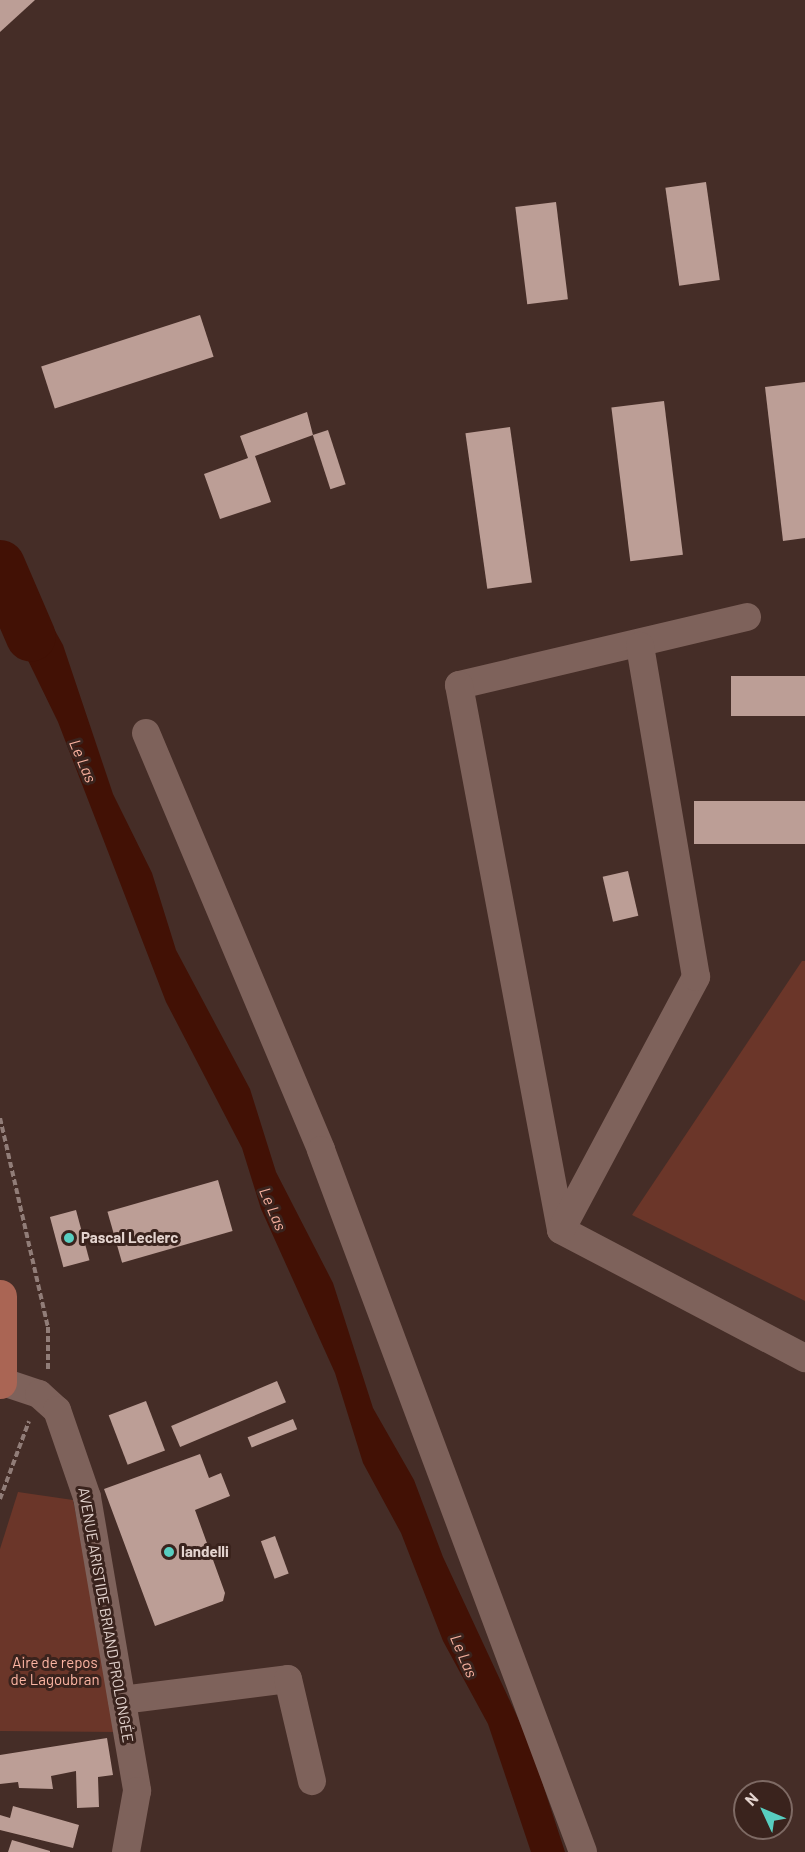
<!DOCTYPE html>
<meta charset="utf-8">
<style>
body{margin:0}
#map{position:relative;width:805px;height:1852px;overflow:hidden;background:#452d27;font-family:Barlow,sans-serif}
div>[style]{position:absolute}
[style*='--x']{left:calc(var(--x)*1px);top:calc(var(--y)*1px);width:calc(var(--w)*1px);rotate:calc(var(--a)*1deg)}
.green>*{inset:0;background:#6b3629}
.water>*{inset:0;background:#421105}
.river>*{height:50px;margin:-25px;padding:0 25px;transform-origin:25px;border-radius:25px;background:#421105}
.building>*{inset:0;background:#bc9e96;transform-origin:0 0}
.path>*{height:4px;margin-top:-2px;transform-origin:0;background:repeating-linear-gradient(90deg,#917d78 0 6px,transparent 0 9px)}
.minor>*{height:28px;margin:-14px;padding:0 14px;transform-origin:14px;border-radius:14px;background:#7e625b}
.major>*{height:33px;margin:-16.5px;padding:0 16.5px;transform-origin:16.5px;border-radius:16.5px;background:#aa6554}
.dots>*{width:16px;height:16px;translate:-50% -50%;box-sizing:border-box;border:3px solid #3a231d;border-radius:50%}
span{translate:-50% -50%;white-space:nowrap;text-align:center;line-height:1.15;-webkit-text-stroke:6px #3a231d;paint-order:stroke}
.poi-label{font-size:15px;color:#e4d4cf;font-weight:700}
.left{translate:0 -50%;text-align:left}
.street-label{font-size:15px;color:#e4d4cf}
.park-label{font-size:15px;color:#fcb5a3}
.water-label{font-size:16px;color:#f8b19f;font-style:italic}
.north{position:absolute;left:733px;top:1780px;width:60px;height:60px;box-sizing:border-box;background:#3a231d;border:2px solid #7e6a64;border-radius:50%;rotate:314deg;font-size:16px;font-weight:700;line-height:24px;text-align:center;color:#e4d4cf}
.north::after{content:'';display:block;margin:auto;width:21px;height:27px;background:#58cec0;clip-path:polygon(50% 0,100% 100%,50% 72%,0 100%)}
</style>
<div id="map">
<div class="green">
<i style="clip-path:polygon(802px 961px,805px 961px,805px 1301px,632px 1215px)"></i>
<i style="clip-path:polygon(18px 1492px,73px 1500px,119px 1732px,0 1731px,0 1549px)"></i>
</div>
<div class="water">
<i style="clip-path:polygon(19px 566px,63px 645px,113px 794px,152px 873px,176px 950px,250px 1089px,276px 1172px,333px 1283px,373px 1408px,414px 1480px,443px 1557px,529px 1742px,565px 1852px,531px 1852px,488px 1724px,443px 1641px,401px 1533px,363px 1463px,335px 1373px,261px 1209px,242px 1148px,166px 1002px,58px 722px,0 603px,0 576px)"></i>
</div>
<div class="river">
<i style="--x:0;--y:565;--w:78;--a:66.7"></i>
</div>
<div class="building">
<i style="clip-path:polygon(0 0,35px 0,0 32px)"></i>
<i style="left:706px;top:182px;width:99px;height:41px;rotate:82deg"></i>
<i style="left:556px;top:202px;width:98px;height:41px;rotate:83deg"></i>
<i style="left:200px;top:315px;width:44px;height:167px;rotate:72deg"></i>
<i style="clip-path:polygon(805px 382px,805px 538px,783px 541px,765px 387px)"></i>
<i style="left:664px;top:401px;width:155px;height:53px;rotate:83deg"></i>
<i style="clip-path:polygon(307px 412px,313px 435px,255px 456px,271px 502px,220px 519px,204px 474px,248px 458px,240px 436px)"></i>
<i style="left:510px;top:427px;width:157px;height:45px;rotate:82deg"></i>
<i style="left:328px;top:430px;width:57px;height:16px;rotate:72deg"></i>
<i style="left:805px;top:676px;width:40px;height:74px;rotate:90deg"></i>
<i style="left:805px;top:801px;width:43px;height:111px;rotate:90deg"></i>
<i style="left:628px;top:871px;width:46px;height:26px;rotate:77deg"></i>
<i style="left:218px;top:1180px;width:53px;height:115px;rotate:74deg"></i>
<i style="left:76px;top:1210px;width:52px;height:27px;rotate:75deg"></i>
<i style="left:277px;top:1381px;width:23px;height:115px;rotate:67deg"></i>
<i style="left:146px;top:1401px;width:53px;height:40px;rotate:69deg"></i>
<i style="left:293px;top:1419px;width:11px;height:49px;rotate:68deg"></i>
<i style="clip-path:polygon(200px 1454px,209px 1478px,221px 1473px,230px 1496px,195px 1510px,225px 1593px,223px 1601px,155px 1626px,104px 1489px)"></i>
<i style="left:275px;top:1536px;width:40px;height:15px;rotate:70deg"></i>
<i style="clip-path:polygon(107px 1738px,113px 1775px,98px 1777px,99px 1807px,77px 1808px,76px 1771px,51px 1776px,53px 1789px,19px 1788px,18px 1782px,0 1784px,0 1755px)"></i>
<i style="clip-path:polygon(13px 1806px,79px 1825px,73px 1848px,0 1830px,0 1815px,10px 1818px)"></i>
<i style="clip-path:polygon(12px 1840px,50px 1851px,50px 1852px,8px 1852px)"></i>
</div>
<div class="path">
<i style="--x:0;--y:1118;--w:214;--a:77.1"></i>
<i style="--x:48;--y:1327;--w:42;--a:90"></i>
<i style="--x:0;--y:1499;--w:83;--a:-69.6"></i>
</div>
<div class="minor">
<i style="--x:747;--y:617;--w:296;--a:166.7"></i>
<i style="--x:459;--y:685;--w:554;--a:79.4"></i>
<i style="--x:561;--y:1230;--w:276;--a:27.7"></i>
<i style="--x:146;--y:733;--w:452;--a:67.2"></i>
<i style="--x:321;--y:1150;--w:749;--a:69.53"></i>
<i style="--x:561;--y:1230;--w:287;--a:-61.9"></i>
<i style="--x:696;--y:977;--w:336;--a:-99.6"></i>
<i style="--x:0;--y:1381;--w:41;--a:18.4"></i>
<i style="--x:39;--y:1394;--w:24;--a:42"></i>
<i style="--x:57;--y:1410;--w:92;--a:71"></i>
<i style="--x:87;--y:1497;--w:298;--a:80.3"></i>
<i style="--x:137;--y:1791;--w:62;--a:100.2"></i>
<i style="--x:122;--y:1700;--w:167;--a:-7.2"></i>
<i style="--x:288;--y:1679;--w:105;--a:76.8"></i>
</div>
<div class="major">
<i style="--x:0;--y:1296;--w:86;--a:90"></i>
</div>
<div class="dots">
<i style="left:69px;top:1238px;background:#58cec0"></i>
<i style="left:169px;top:1552px;background:#58cec0"></i>
</div>
<div class="poi-label">
<span class="left" style="left:81px;top:1238px">Pascal Leclerc</span>
<span class="left" style="left:181px;top:1552px">Iandelli</span>
</div>
<div class="street-label">
<span style="left:106px;top:1615px;rotate:80deg">AVENUE ARISTIDE BRIAND PROLONGÉE</span>
</div>
<div class="park-label">
<span style="left:55px;top:1671px">Aire de repos<br>de Lagoubran</span>
</div>
<div class="water-label">
<span style="left:83px;top:761px;rotate:67deg">Le Las</span>
<span style="left:273px;top:1209px;rotate:67deg">Le Las</span>
<span style="left:464px;top:1656px;rotate:67deg">Le Las</span>
</div>
<div class="north">N</div>
</div>
